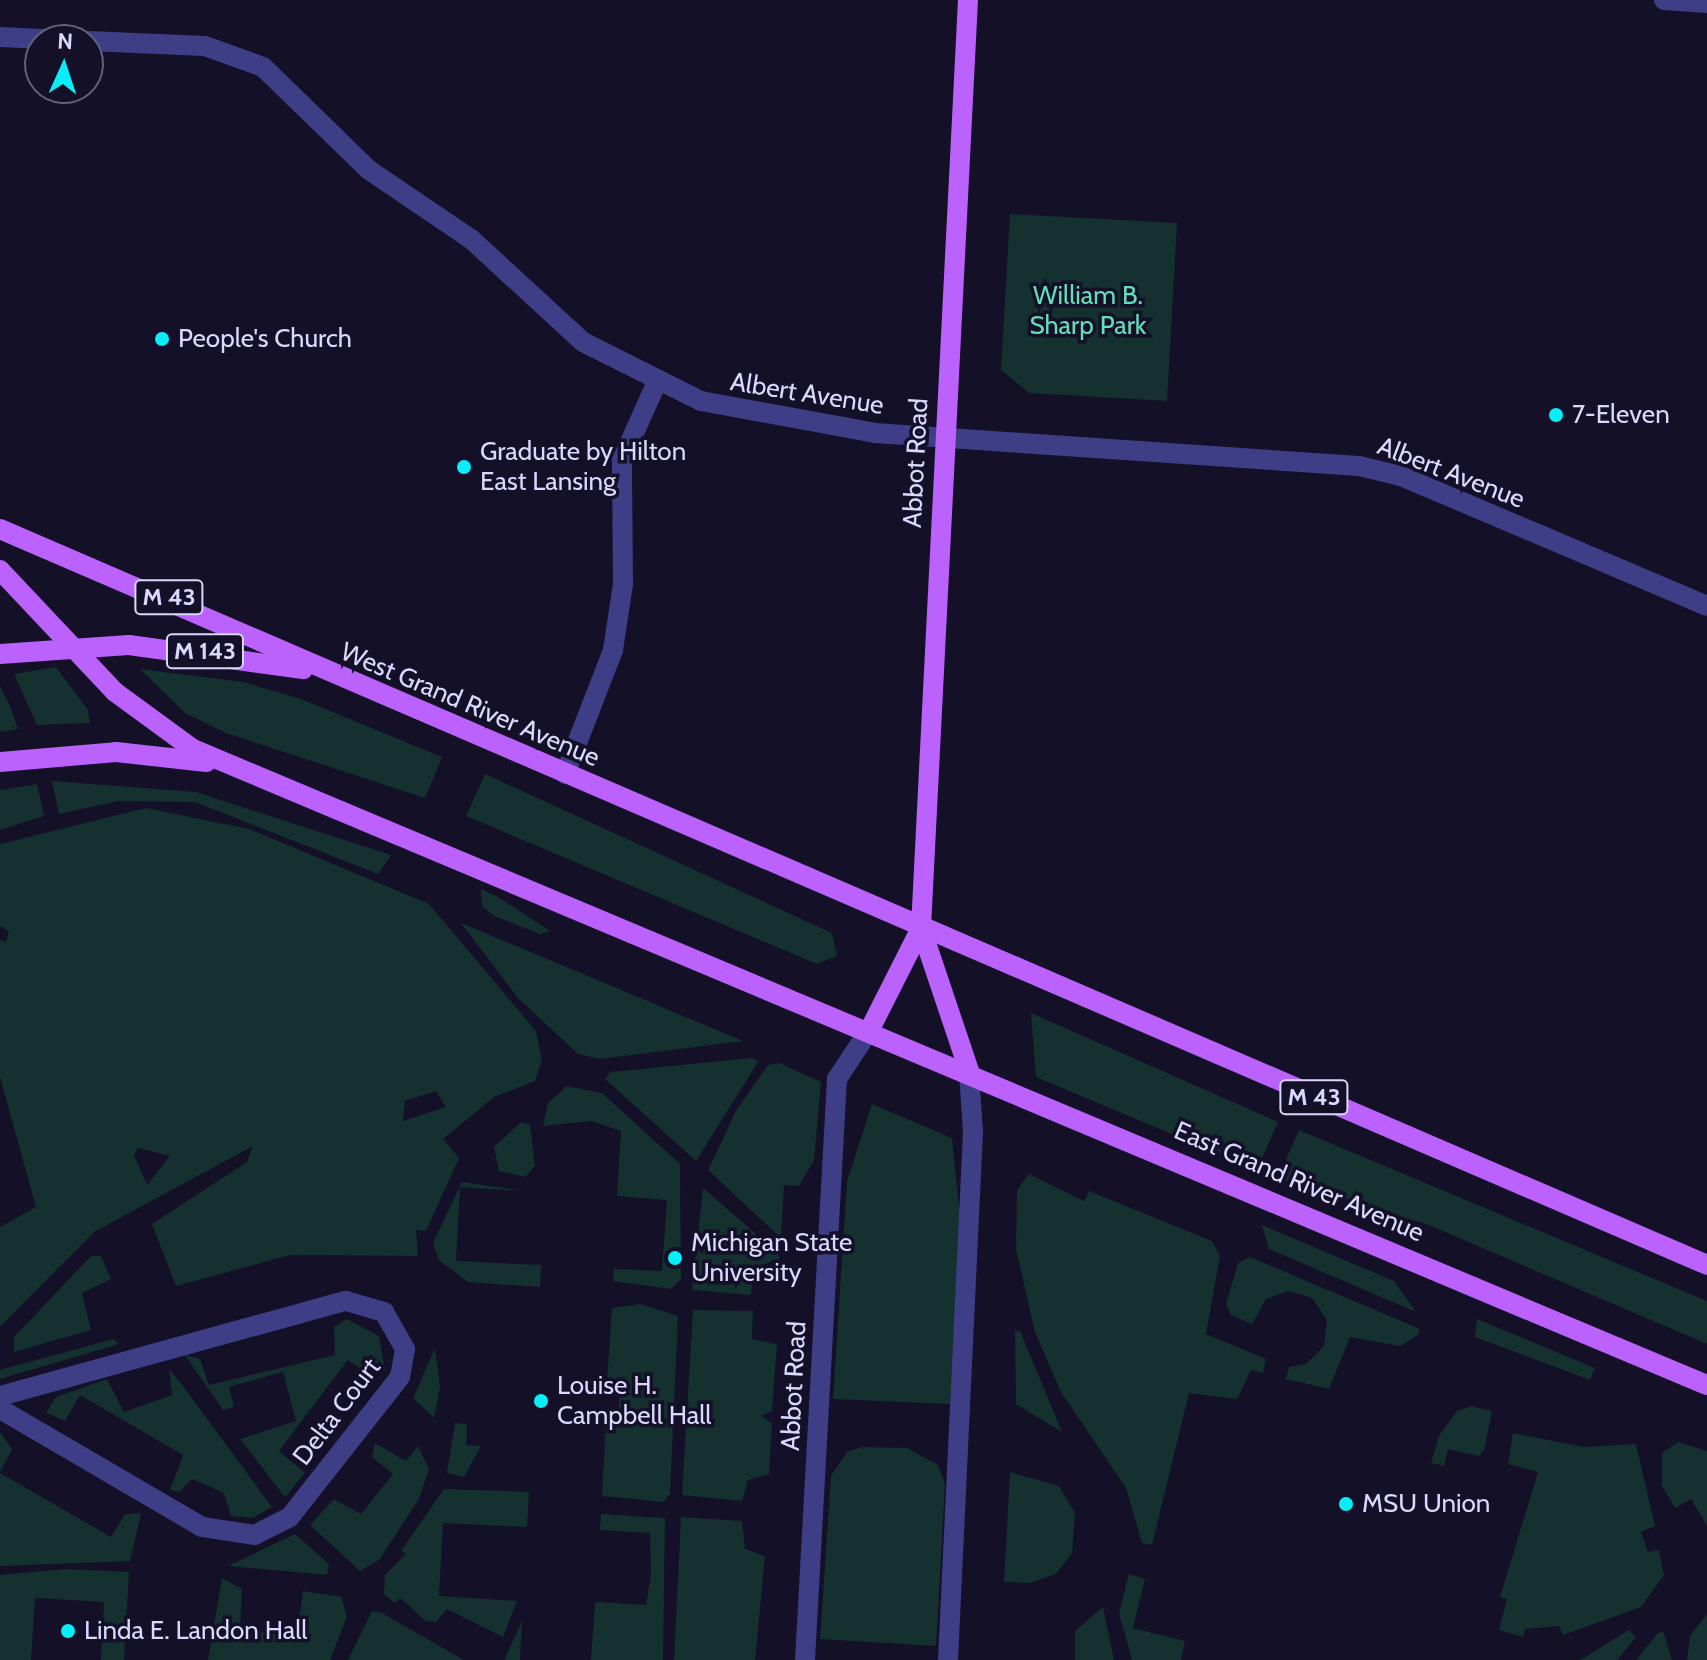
<!DOCTYPE html>
<style>
body{margin:0}
#map{position:relative;width:1707px;height:1660px;overflow:hidden;background:#131027;font-family:Cabin,sans-serif}
div>[style]{position:absolute}
[style*='--x']{left:calc(var(--x)*1px);top:calc(var(--y)*1px);width:calc(var(--w)*1px);rotate:calc(var(--a)*1deg)}
.green>*{inset:0;background:#14312f}
.minor>*{height:20px;margin:-10px;padding:0 10px;transform-origin:10px;border-radius:10px;background:#3d3e85}
.major>*{height:20px;margin:-10px;padding:0 10px;transform-origin:10px;border-radius:10px;background:#ba62fb}
.dots>*{width:22px;height:22px;translate:-50% -50%;box-sizing:border-box;border:4px solid #131027;border-radius:50%}
span{translate:-50% -50%;white-space:nowrap;text-align:center;line-height:1.15;-webkit-text-stroke:7px #131027;paint-order:stroke}
.shield-label span{padding:2px 6px;background:#131027;border:2px solid;border-radius:6px;-webkit-text-stroke-width:0}
.shield-label{font-size:24px;color:#dad8fe;font-weight:700}
.park-label{font-size:26px;color:#64ddb9}
.poi-label{font-size:26px;color:#dad8fe}
.left{translate:0 -50%;text-align:left}
.street-label{font-size:26px;color:#dad8fe}
.north{position:absolute;left:24px;top:24px;width:80px;height:80px;box-sizing:border-box;background:#131027;border:2px solid #63607d;border-radius:50%;rotate:3deg;font-size:22px;font-weight:700;line-height:32px;text-align:center;color:#dad8fe}
.north::after{content:'';display:block;margin:auto;width:28px;height:36px;background:#09edf9;clip-path:polygon(50% 0,100% 100%,50% 72%,0 100%)}
</style>
<div id="map">
<div class="green">
<i style="clip-path:polygon(1010px 214px,1177px 223px,1167px 401px,1029px 393px,1001px 370px)"></i>
<i style="clip-path:polygon(56px 667px,88px 710px,90px 723px,37px 725px,14px 674px)"></i>
<i style="clip-path:polygon(140px 669px,243px 682px,301px 699px,442px 757px,425px 798px,226px 733px,185px 713px)"></i>
<i style="clip-path:polygon(0 686px,10px 706px,18px 729px,0 732px)"></i>
<i style="clip-path:polygon(485px 774px,832px 933px,837px 956px,817px 964px,466px 816px)"></i>
<i style="clip-path:polygon(52px 781px,196px 792px,391px 855px,378px 874px,195px 802px,118px 801px,59px 814px)"></i>
<i style="clip-path:polygon(37px 784px,44px 816px,0 830px,0 790px)"></i>
<i style="clip-path:polygon(evenodd,146px 808px,249px 829px,429px 904px,536px 1031px,542px 1060px,535px 1081px,494px 1097px,443px 1139px,459px 1158px,426px 1231px,416px 1230px,418px 1256px,290px 1255px,176px 1286px,152px 1224px,247px 1162px,253px 1146px,94px 1232px,0 1327px,0 1227px,36px 1207px,0 1077px,0 940px,6px 942px,9px 932px,0 926px,0 844px,146px 808px,436px 1091px,446px 1107px,403px 1121px,405px 1101px,436px 1091px,146px 808px,138px 1148px,170px 1156px,147px 1185px,134px 1155px,138px 1148px)"></i>
<i style="clip-path:polygon(481px 889px,498px 897px,550px 931px,540px 934px,494px 916px,482px 906px)"></i>
<i style="clip-path:polygon(461px 923px,466px 925px,743px 1041px,600px 1059px,578px 1054px,518px 998px)"></i>
<i style="clip-path:polygon(1031px 1013px,1278px 1122px,1257px 1170px,1036px 1077px)"></i>
<i style="clip-path:polygon(753px 1058px,758px 1062px,696px 1161px,605px 1079px,610px 1072px)"></i>
<i style="clip-path:polygon(779px 1063px,821px 1082px,814px 1160px,799px 1186px,784px 1185px,781px 1238px,708px 1170px,736px 1111px,768px 1065px)"></i>
<i style="clip-path:polygon(567px 1086px,602px 1093px,680px 1164px,681px 1279px,671px 1289px,613px 1281px,614px 1269px,662px 1271px,667px 1200px,617px 1196px,621px 1131px,591px 1121px,543px 1126px,548px 1103px)"></i>
<i style="clip-path:polygon(872px 1104px,952px 1138px,960px 1216px,950px 1404px,833px 1399px,847px 1181px)"></i>
<i style="clip-path:polygon(521px 1122px,530px 1125px,535px 1166px,525px 1177px,499px 1171px,494px 1147px)"></i>
<i style="clip-path:polygon(1299px 1130px,1707px 1301px,1707px 1344px,1429px 1225px,1278px 1178px)"></i>
<i style="clip-path:polygon(1029px 1174px,1084px 1201px,1089px 1191px,1212px 1241px,1220px 1256px,1206px 1334px,1266px 1359px,1263px 1373px,1251px 1370px,1237px 1399px,1189px 1393px,1152px 1545px,1142px 1543px,1126px 1488px,1061px 1392px,1035px 1332px,1016px 1249px,1017px 1190px)"></i>
<i style="clip-path:polygon(462px 1182px,524px 1191px,460px 1187px,456px 1261px,541px 1265px,540px 1287px,468px 1282px,439px 1260px,433px 1243px)"></i>
<i style="clip-path:polygon(703px 1188px,777px 1252px,780px 1259px,753px 1268px,751px 1295px,692px 1290px)"></i>
<i style="clip-path:polygon(1262px 1225px,1394px 1281px,1416px 1312px,1269px 1249px)"></i>
<i style="clip-path:polygon(91px 1256px,101px 1256px,111px 1279px,82px 1293px,91px 1330px,14px 1352px,14px 1337px)"></i>
<i style="clip-path:polygon(1250px 1257px,1420px 1329px,1418px 1335px,1400px 1346px,1350px 1337px,1329px 1389px,1286px 1379px,1289px 1367px,1306px 1364px,1324px 1346px,1327px 1320px,1312px 1298px,1288px 1291px,1266px 1299px,1252px 1324px,1231px 1315px,1226px 1304px,1238px 1263px)"></i>
<i style="clip-path:polygon(640px 1304px,678px 1316px,670px 1494px,663px 1502px,602px 1496px,606px 1420px,618px 1420px,620px 1382px,607px 1381px,612px 1308px)"></i>
<i style="clip-path:polygon(693px 1310px,753px 1311px,752px 1339px,777px 1344px,772px 1411px,761px 1416px,772px 1423px,769px 1474px,748px 1480px,742px 1501px,682px 1495px)"></i>
<i style="clip-path:polygon(347px 1319px,379px 1336px,385px 1370px,371px 1376px,348px 1360px,279px 1451px,305px 1473px,285px 1497px,240px 1439px,296px 1421px,283px 1372px,229px 1387px,234px 1407px,223px 1410px,185px 1355px,200px 1359px,209px 1385px,335px 1355px,334px 1327px)"></i>
<i style="clip-path:polygon(1477px 1319px,1595px 1368px,1590px 1380px,1475px 1337px)"></i>
<i style="clip-path:polygon(1015px 1331px,1020px 1331px,1062px 1432px,1016px 1404px)"></i>
<i style="clip-path:polygon(113px 1339px,119px 1344px,0 1379px,0 1370px)"></i>
<i style="clip-path:polygon(435px 1348px,440px 1387px,434px 1418px,413px 1398px)"></i>
<i style="clip-path:polygon(169px 1369px,183px 1386px,272px 1507px,252px 1518px,231px 1516px,224px 1493px,192px 1479px,179px 1492px,170px 1490px,183px 1455px,80px 1395px,65px 1421px,46px 1413px,56px 1397px,107px 1379px,124px 1412px,172px 1395px)"></i>
<i style="clip-path:polygon(1472px 1406px,1492px 1411px,1484px 1450px,1479px 1456px,1448px 1449px,1444px 1466px,1431px 1463px,1439px 1436px,1457px 1411px)"></i>
<i style="clip-path:polygon(455px 1423px,467px 1424px,466px 1445px,481px 1446px,464px 1477px,447px 1473px)"></i>
<i style="clip-path:polygon(0 1432px,12px 1449px,0 1472px)"></i>
<i style="clip-path:polygon(1513px 1433px,1584px 1447px,1636px 1444px,1655px 1526px,1641px 1532px,1648px 1552px,1659px 1550px,1664px 1575px,1641px 1607px,1563px 1635px,1559px 1626px,1525px 1629px,1523px 1637px,1499px 1630px,1507px 1599px,1500px 1597px,1538px 1472px,1508px 1464px)"></i>
<i style="clip-path:polygon(1678px 1442px,1707px 1451px,1707px 1526px,1691px 1499px,1675px 1508px,1662px 1486px,1662px 1453px)"></i>
<i style="clip-path:polygon(375px 1443px,406px 1461px,418px 1446px,429px 1469px,419px 1499px,379px 1560px,360px 1571px,310px 1525px,334px 1499px,361px 1514px,393px 1474px,372px 1457px)"></i>
<i style="clip-path:polygon(862px 1447px,907px 1448px,938px 1465px,945px 1484px,936px 1646px,820px 1639px,831px 1476px,847px 1452px)"></i>
<i style="clip-path:polygon(1010px 1472px,1059px 1486px,1075px 1513px,1072px 1553px,1056px 1574px,1030px 1583px,1004px 1582px)"></i>
<i style="clip-path:polygon(0 1473px,111px 1537px,125px 1514px,141px 1513px,130px 1561px,0 1566px)"></i>
<i style="clip-path:polygon(444px 1489px,529px 1492px,527px 1527px,443px 1523px,439px 1596px,517px 1601px,503px 1637px,447px 1609px,436px 1622px,426px 1621px,400px 1598px,395px 1603px,384px 1594px,385px 1575px,406px 1554px,401px 1551px)"></i>
<i style="clip-path:polygon(601px 1514px,665px 1518px,663px 1660px,591px 1660px,595px 1602px,646px 1605px,651px 1575px,650px 1533px,600px 1530px)"></i>
<i style="clip-path:polygon(681px 1517px,742px 1521px,745px 1549px,765px 1556px,755px 1660px,674px 1660px)"></i>
<i style="clip-path:polygon(295px 1534px,329px 1564px,327px 1575px,228px 1566px)"></i>
<i style="clip-path:polygon(65px 1569px,129px 1572px,124px 1660px,101px 1660px,104px 1602px,35px 1598px,31px 1660px,0 1660px,0 1575px)"></i>
<i style="clip-path:polygon(1129px 1574px,1145px 1579px,1133px 1628px,1185px 1641px,1181px 1660px,1132px 1660px,1119px 1613px)"></i>
<i style="clip-path:polygon(222px 1578px,242px 1589px,240px 1630px,297px 1634px,303px 1591px,341px 1597px,347px 1616px,330px 1660px,208px 1660px)"></i>
<i style="clip-path:polygon(1103px 1607px,1114px 1660px,1075px 1660px,1075px 1631px)"></i>
<i style="clip-path:polygon(372px 1611px,382px 1613px,464px 1660px,348px 1660px)"></i>
<i style="clip-path:polygon(1707px 1614px,1707px 1660px,1687px 1660px,1690px 1636px)"></i>
<i style="clip-path:polygon(522px 1621px,520px 1660px,504px 1660px,505px 1659px)"></i>
<i style="clip-path:polygon(1629px 1630px,1636px 1637px,1617px 1660px,1580px 1660px)"></i>
<i style="clip-path:polygon(1663px 1631px,1672px 1660px,1636px 1660px,1657px 1634px)"></i>
</div>
<div class="minor">
<i style="--x:1664;--y:0;--w:43;--a:4"></i>
<i style="--x:0;--y:37;--w:62;--a:2.8"></i>
<i style="--x:88;--y:41;--w:117;--a:2.4"></i>
<i style="--x:205;--y:46;--w:62;--a:19.9"></i>
<i style="--x:263;--y:67;--w:148;--a:44.2"></i>
<i style="--x:369;--y:170;--w:123;--a:34.1"></i>
<i style="--x:471;--y:239;--w:152;--a:42.6"></i>
<i style="--x:583;--y:342;--w:132;--a:26.6"></i>
<i style="--x:701;--y:401;--w:177;--a:10.4"></i>
<i style="--x:875;--y:433;--w:485;--a:3.9"></i>
<i style="--x:1359;--y:466;--w:43;--a:13.4"></i>
<i style="--x:1401;--y:476;--w:332;--a:23"></i>
<i style="--x:565;--y:774;--w:133;--a:-68.8"></i>
<i style="--x:613;--y:650;--w:67;--a:-81.4"></i>
<i style="--x:623;--y:584;--w:124;--a:-90.5"></i>
<i style="--x:622;--y:460;--w:83;--a:-65.9"></i>
<i style="--x:0;--y:1396;--w:359;--a:-15.4"></i>
<i style="--x:346;--y:1301;--w:40;--a:16"></i>
<i style="--x:384;--y:1312;--w:43;--a:60.4"></i>
<i style="--x:405;--y:1349;--w:28;--a:100"></i>
<i style="--x:400;--y:1377;--w:178;--a:128.2"></i>
<i style="--x:290;--y:1517;--w:39;--a:153"></i>
<i style="--x:255;--y:1535;--w:54;--a:-171.4"></i>
<i style="--x:202;--y:1527;--w:234;--a:-149.7"></i>
<i style="--x:805;--y:1660;--w:582;--a:-86.85"></i>
<i style="--x:837;--y:1079;--w:60;--a:-56.6"></i>
<i style="--x:948;--y:1660;--w:529;--a:-87.29"></i>
<i style="--x:973;--y:1132;--w:61;--a:-93.8"></i>
</div>
<div class="major">
<i style="--x:968;--y:0;--w:929;--a:92.9"></i>
<i style="--x:921;--y:928;--w:151;--a:71.4"></i>
<i style="--x:0;--y:529;--w:1859;--a:23.32"></i>
<i style="--x:0;--y:570;--w:168;--a:46.7"></i>
<i style="--x:115;--y:692;--w:97;--a:36.2"></i>
<i style="--x:193;--y:749;--w:1642;--a:22.79"></i>
<i style="--x:0;--y:654;--w:129;--a:-4"></i>
<i style="--x:129;--y:645;--w:176;--a:7.9"></i>
<i style="--x:0;--y:762;--w:116;--a:-4.9"></i>
<i style="--x:116;--y:752;--w:91;--a:6.3"></i>
<i style="--x:870;--y:1029;--w:113;--a:-63.2"></i>
</div>
<div class="dots">
<i style="left:162px;top:339px;background:#09edf9"></i>
<i style="left:1556px;top:415px;background:#09edf9"></i>
<i style="left:464px;top:467px;background:#09edf9"></i>
<i style="left:675px;top:1258px;background:#09edf9"></i>
<i style="left:541px;top:1401px;background:#09edf9"></i>
<i style="left:1346px;top:1504px;background:#09edf9"></i>
<i style="left:68px;top:1631px;background:#09edf9"></i>
</div>
<div class="shield-label">
<span style="left:169px;top:597px">M 43</span>
<span style="left:205px;top:651px">M 143</span>
<span style="left:1314px;top:1097px">M 43</span>
</div>
<div class="park-label">
<span style="left:1088px;top:311px">William B.<br>Sharp Park</span>
</div>
<div class="poi-label">
<span class="left" style="left:178px;top:339px">People's Church</span>
<span class="left" style="left:1572px;top:415px">7-Eleven</span>
<span class="left" style="left:480px;top:467px">Graduate by Hilton<br>East Lansing</span>
<span class="left" style="left:691px;top:1258px">Michigan State<br>University</span>
<span class="left" style="left:557px;top:1401px">Louise H.<br>Campbell Hall</span>
<span class="left" style="left:1362px;top:1504px">MSU Union</span>
<span class="left" style="left:84px;top:1631px">Linda E. Landon Hall</span>
</div>
<div class="street-label">
<span style="left:807px;top:394px;rotate:9deg">Albert Avenue</span>
<span style="left:916px;top:463px;rotate:-87deg">Abbot Road</span>
<span style="left:1451px;top:473px;rotate:21deg">Albert Avenue</span>
<span style="left:470px;top:705px;rotate:23deg">West Grand River Avenue</span>
<span style="left:1299px;top:1182px;rotate:23deg">East Grand River Avenue</span>
<span style="left:794px;top:1386px;rotate:-87deg">Abbot Road</span>
<span style="left:337px;top:1412px;rotate:-53deg">Delta Court</span>
</div>
<div class="north">N</div>
</div>
